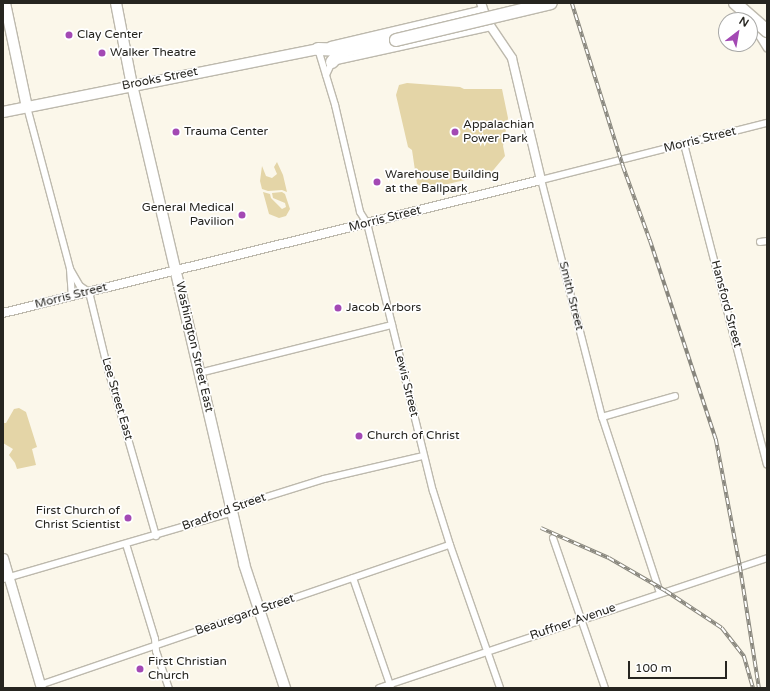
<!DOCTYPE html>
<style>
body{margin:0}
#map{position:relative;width:770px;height:691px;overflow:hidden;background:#fbf7ea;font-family:"Varela Round",sans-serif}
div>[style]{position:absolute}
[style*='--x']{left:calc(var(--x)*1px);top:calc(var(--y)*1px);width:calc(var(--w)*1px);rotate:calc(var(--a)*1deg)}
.green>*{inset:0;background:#e4d5a7}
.roads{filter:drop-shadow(1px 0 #bdb9ad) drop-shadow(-1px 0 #bdb9ad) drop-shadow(0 1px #bdb9ad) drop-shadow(0 -1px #bdb9ad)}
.minor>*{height:6px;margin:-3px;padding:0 3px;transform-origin:3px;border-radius:3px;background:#fff}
.tertiary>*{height:8px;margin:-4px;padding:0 4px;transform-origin:4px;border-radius:4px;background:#fff}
.secondary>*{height:9px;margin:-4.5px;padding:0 4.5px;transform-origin:4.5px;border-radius:4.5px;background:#fff}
.primary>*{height:10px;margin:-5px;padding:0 5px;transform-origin:5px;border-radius:5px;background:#fff}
.motorway>*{height:12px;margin:-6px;padding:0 6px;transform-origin:6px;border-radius:6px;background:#fff}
.rail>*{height:3.5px;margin-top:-1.75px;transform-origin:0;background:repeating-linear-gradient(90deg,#fff 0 6px,#88867d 0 12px);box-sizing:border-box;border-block:1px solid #88867d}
.bridges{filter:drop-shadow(1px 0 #bdb9ad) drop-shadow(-1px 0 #bdb9ad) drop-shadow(0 1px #bdb9ad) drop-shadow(0 -1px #bdb9ad)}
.motorway-bridge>*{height:12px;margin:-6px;padding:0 6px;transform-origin:6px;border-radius:6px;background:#fff}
.dots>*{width:11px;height:11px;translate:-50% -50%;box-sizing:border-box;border:2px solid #fff;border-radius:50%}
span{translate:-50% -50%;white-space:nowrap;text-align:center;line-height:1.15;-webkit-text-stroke:3.5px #fff;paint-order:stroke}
.poi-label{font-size:12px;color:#262520}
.left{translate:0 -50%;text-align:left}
.right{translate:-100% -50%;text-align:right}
.street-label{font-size:12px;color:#262520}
.frame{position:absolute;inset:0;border:4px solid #262520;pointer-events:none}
.north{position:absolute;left:718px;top:12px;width:40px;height:40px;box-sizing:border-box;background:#fff;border:1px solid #a8a8a6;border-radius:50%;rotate:31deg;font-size:11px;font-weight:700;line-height:16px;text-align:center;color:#262520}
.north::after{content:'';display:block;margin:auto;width:14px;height:18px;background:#a349b4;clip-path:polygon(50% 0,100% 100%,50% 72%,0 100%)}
.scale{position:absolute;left:628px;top:661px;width:99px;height:18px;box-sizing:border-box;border:2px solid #262520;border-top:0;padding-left:5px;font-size:12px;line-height:14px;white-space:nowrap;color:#262520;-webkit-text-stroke:3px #fff;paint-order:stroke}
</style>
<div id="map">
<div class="green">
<i style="clip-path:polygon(407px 83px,460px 87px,464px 89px,502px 89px,508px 118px,503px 146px,505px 156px,490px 174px,427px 189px,417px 184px,412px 150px,408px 147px,396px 95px,399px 85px)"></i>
<i style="clip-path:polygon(277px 162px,283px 175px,287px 192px,282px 190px,268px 191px,262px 189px,260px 181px,262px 166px,266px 176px,272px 178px,277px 174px,274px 167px)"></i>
<i style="clip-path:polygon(263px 192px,270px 194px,271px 198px,282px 209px,286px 207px,285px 203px,273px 198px,272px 193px,282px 192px,285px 194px,290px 209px,286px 216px,279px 218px,269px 214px)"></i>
<i style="clip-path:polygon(19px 408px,26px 412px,37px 447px,32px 449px,36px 465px,17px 469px,15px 463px,9px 455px,13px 449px,3px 443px,3px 423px,6px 423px,14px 409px)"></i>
</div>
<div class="roads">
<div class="minor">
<i style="--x:318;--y:49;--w:59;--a:73.1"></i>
<i style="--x:335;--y:105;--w:110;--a:76.8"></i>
<i style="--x:360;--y:212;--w:13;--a:58"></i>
<i style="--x:367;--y:223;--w:276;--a:76.2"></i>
<i style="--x:433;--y:491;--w:57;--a:72.5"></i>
<i style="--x:450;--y:545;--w:151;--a:70.7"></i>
<i style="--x:326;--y:75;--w:14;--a:-65"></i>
<i style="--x:332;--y:62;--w:163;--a:-12.4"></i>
<i style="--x:27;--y:107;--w:168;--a:75.1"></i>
<i style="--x:70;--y:269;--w:26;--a:86"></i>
<i style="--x:684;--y:144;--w:331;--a:75.5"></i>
<i style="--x:760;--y:242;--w:7;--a:-8"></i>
<i style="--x:70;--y:269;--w:20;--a:60"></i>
<i style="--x:80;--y:286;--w:11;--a:34"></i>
<i style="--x:89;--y:292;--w:76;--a:76.3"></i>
<i style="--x:107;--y:366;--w:177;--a:73.9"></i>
<i style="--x:199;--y:373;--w:199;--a:-14"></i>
<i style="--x:602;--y:417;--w:76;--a:-16"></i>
<i style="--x:553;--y:538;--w:159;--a:70.9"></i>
<i style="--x:126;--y:544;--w:99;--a:73"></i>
<i style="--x:155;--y:639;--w:12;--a:85"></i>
<i style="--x:156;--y:651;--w:39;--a:71"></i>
<i style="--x:353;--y:578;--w:116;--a:70.9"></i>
<i style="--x:3;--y:579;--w:226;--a:-16.2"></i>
<i style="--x:220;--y:516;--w:6;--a:-18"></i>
<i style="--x:226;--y:514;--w:8;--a:-50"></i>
<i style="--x:231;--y:508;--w:97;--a:-17.3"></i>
<i style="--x:324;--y:479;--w:102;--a:-13.1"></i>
<i style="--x:660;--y:593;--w:185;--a:-108.2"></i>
<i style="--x:602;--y:417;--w:245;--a:-104.4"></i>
<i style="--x:541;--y:180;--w:233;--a:-14.2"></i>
<i style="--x:40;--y:685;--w:433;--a:-18.9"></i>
<i style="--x:379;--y:688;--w:409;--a:-18.5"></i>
</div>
<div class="tertiary">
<i style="--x:751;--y:21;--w:31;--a:58"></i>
<i style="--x:331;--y:46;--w:156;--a:-13.3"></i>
<i style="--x:3;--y:313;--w:554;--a:-13.89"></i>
<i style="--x:541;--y:180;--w:125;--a:-103.4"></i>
<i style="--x:512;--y:58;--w:45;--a:-124"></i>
<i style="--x:487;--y:21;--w:19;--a:-108"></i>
</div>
<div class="secondary">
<i style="--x:3;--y:558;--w:135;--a:73.7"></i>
</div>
<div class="primary">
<i style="--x:5;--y:3;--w:106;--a:78.1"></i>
<i style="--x:116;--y:3;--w:84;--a:79"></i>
<i style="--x:132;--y:85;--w:492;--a:76.8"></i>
<i style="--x:244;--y:564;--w:131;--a:71.7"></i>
<i style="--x:3;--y:112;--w:321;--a:-11.3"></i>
</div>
<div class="motorway">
<i style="--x:318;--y:49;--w:28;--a:2"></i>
<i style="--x:346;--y:50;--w:51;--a:-11.3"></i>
<i style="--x:332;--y:62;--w:8;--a:-50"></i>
<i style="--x:337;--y:56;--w:11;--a:-34"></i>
</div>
</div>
<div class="rail">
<i style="--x:572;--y:3;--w:171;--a:72.6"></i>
<i style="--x:623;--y:166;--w:79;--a:70"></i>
<i style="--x:650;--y:240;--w:210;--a:71.7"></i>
<i style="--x:716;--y:439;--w:129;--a:79.3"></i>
<i style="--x:740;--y:566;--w:123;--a:81.1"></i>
<i style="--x:541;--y:528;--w:74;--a:23.8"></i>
<i style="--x:609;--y:558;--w:66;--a:30.1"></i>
<i style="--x:666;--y:591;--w:67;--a:33.5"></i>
<i style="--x:722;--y:628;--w:36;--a:52"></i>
<i style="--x:744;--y:656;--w:33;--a:74"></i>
</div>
<div class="bridges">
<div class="motorway-bridge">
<i style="--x:735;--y:3;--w:43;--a:41.2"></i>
<i style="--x:396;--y:40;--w:159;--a:-13.4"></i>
</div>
</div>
<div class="dots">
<i style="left:69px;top:35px;background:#a349b4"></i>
<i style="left:102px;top:53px;background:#a349b4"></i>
<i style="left:176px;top:132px;background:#a349b4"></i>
<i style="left:455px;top:132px;background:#a349b4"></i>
<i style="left:377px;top:182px;background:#a349b4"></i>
<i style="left:242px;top:215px;background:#a349b4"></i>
<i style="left:338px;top:308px;background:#a349b4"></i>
<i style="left:359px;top:436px;background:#a349b4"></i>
<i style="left:128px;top:518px;background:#a349b4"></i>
<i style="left:140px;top:669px;background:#a349b4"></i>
</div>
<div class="poi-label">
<span class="left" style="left:77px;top:35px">Clay Center</span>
<span class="left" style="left:110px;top:53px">Walker Theatre</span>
<span class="left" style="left:463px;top:132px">Appalachian<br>Power Park</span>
<span class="left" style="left:184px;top:132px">Trauma Center</span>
<span class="left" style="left:385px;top:182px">Warehouse Building<br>at the Ballpark</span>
<span class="right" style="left:234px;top:215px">General Medical<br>Pavilion</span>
<span class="left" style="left:346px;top:308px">Jacob Arbors</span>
<span class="left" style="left:367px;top:436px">Church of Christ</span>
<span class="right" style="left:120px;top:518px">First Church of<br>Christ Scientist</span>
<span class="left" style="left:148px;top:669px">First Christian<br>Church</span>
</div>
<div class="street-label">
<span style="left:160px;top:79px;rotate:-11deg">Brooks Street</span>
<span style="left:700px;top:140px;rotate:-14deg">Morris Street</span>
<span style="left:385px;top:219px;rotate:-14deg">Morris Street</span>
<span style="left:71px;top:296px;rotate:-14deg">Morris Street</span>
<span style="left:571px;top:296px;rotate:76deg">Smith Street</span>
<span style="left:726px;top:304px;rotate:75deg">Hansford Street</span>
<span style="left:194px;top:347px;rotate:77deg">Washington Street East</span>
<span style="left:406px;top:383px;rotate:76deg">Lewis Street</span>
<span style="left:117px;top:399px;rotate:74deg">Lee Street East</span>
<span style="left:224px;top:512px;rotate:-20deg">Bradford Street</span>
<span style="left:245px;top:615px;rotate:-19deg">Beauregard Street</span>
<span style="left:573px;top:622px;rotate:-19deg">Ruffner Avenue</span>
</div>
<div class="frame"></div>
<div class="north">N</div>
<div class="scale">100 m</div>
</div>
